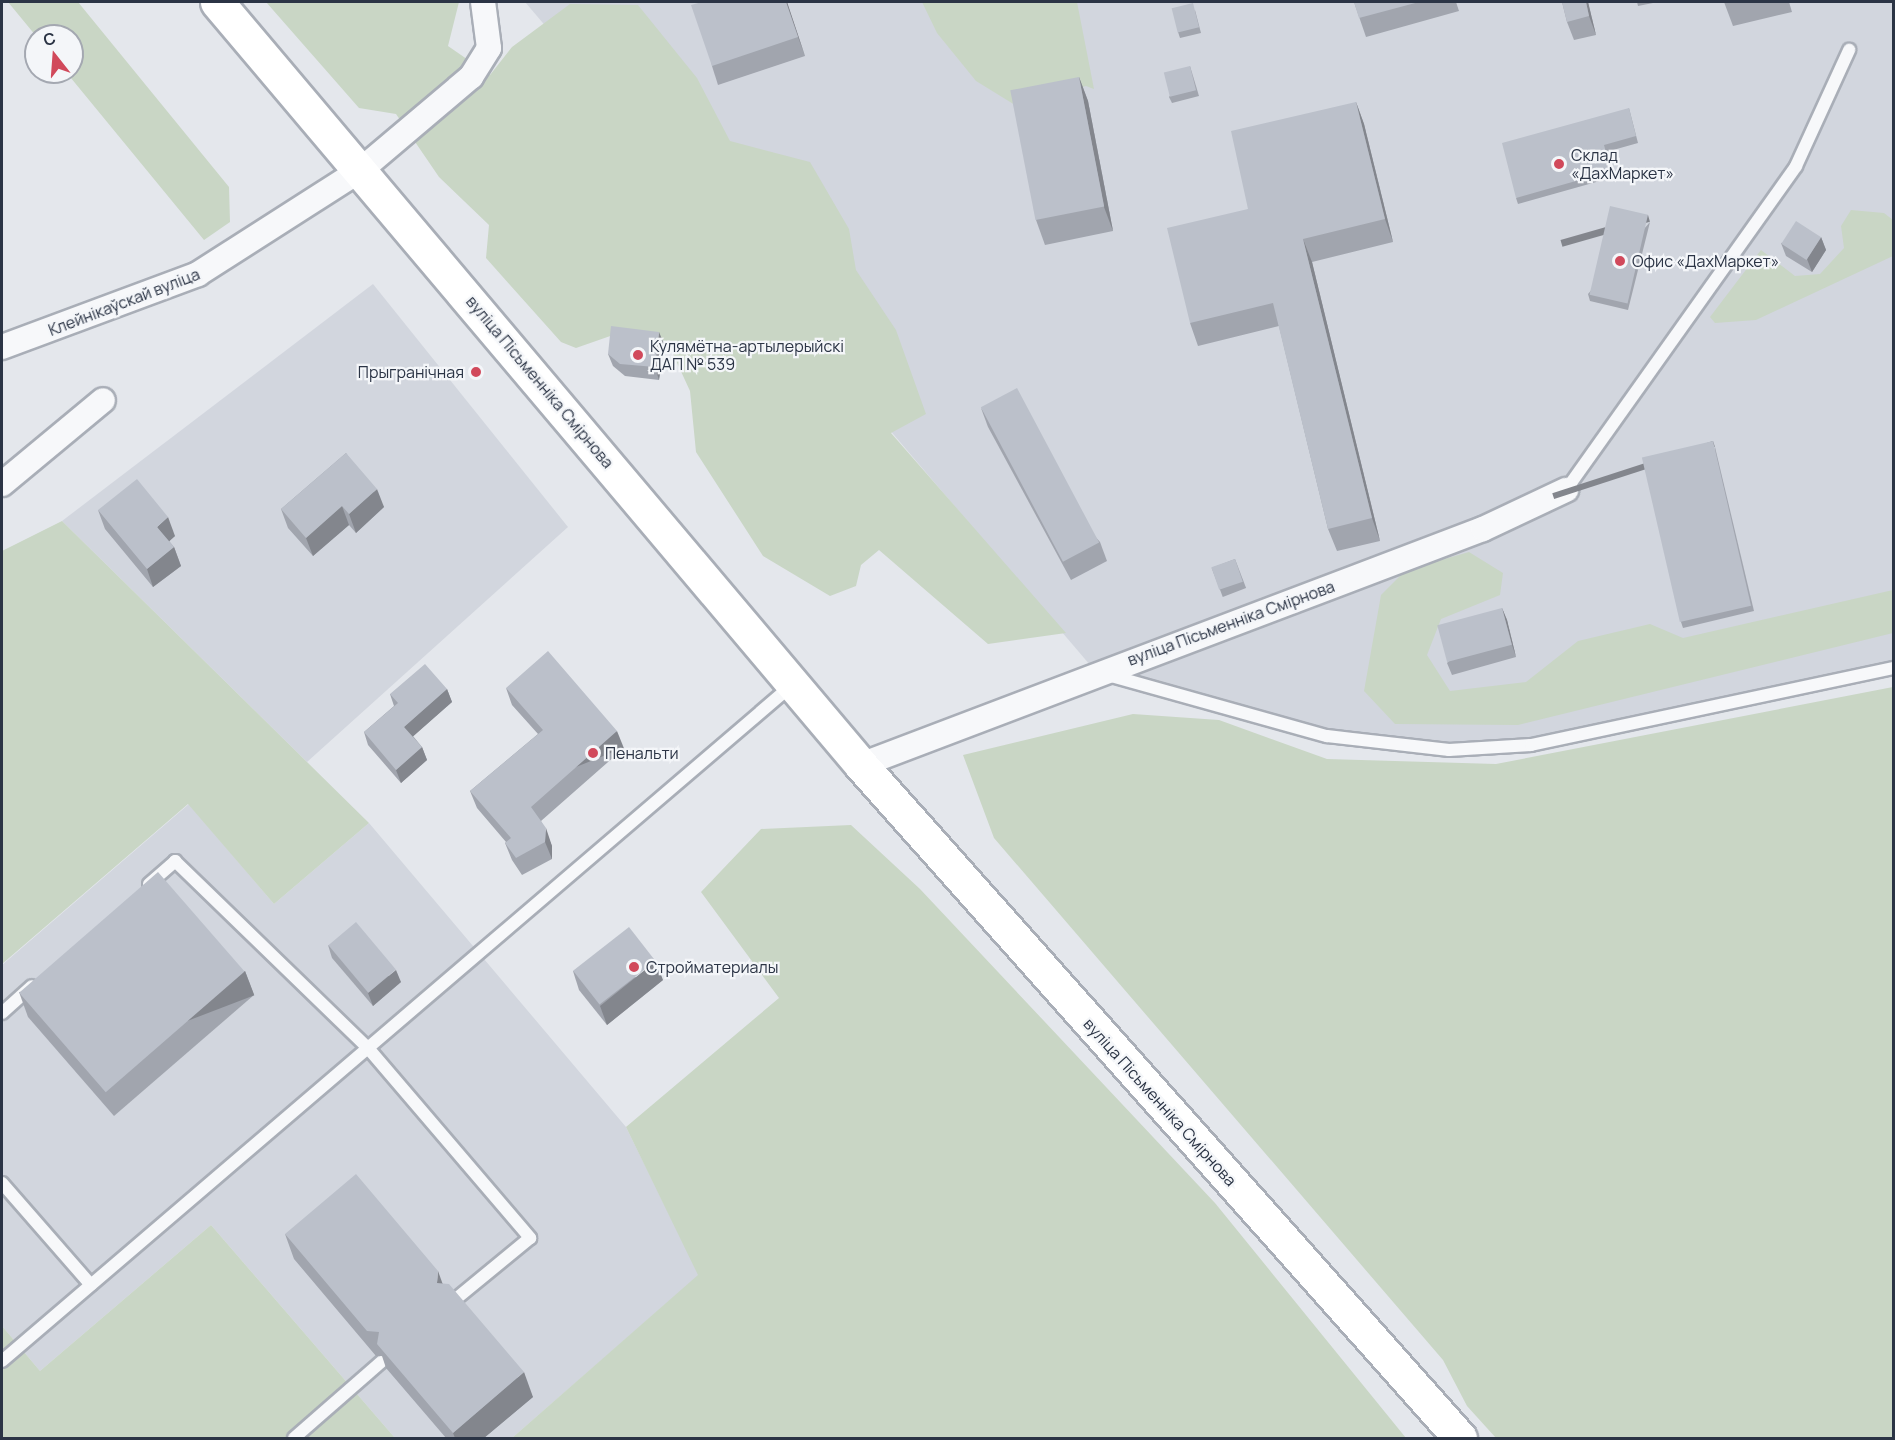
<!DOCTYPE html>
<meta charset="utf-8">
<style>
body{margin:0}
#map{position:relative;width:1895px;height:1440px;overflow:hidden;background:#e4e7ec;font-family:Manrope,sans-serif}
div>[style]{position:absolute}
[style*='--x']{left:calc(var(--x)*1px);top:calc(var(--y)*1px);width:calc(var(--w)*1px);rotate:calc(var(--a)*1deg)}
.built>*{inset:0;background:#d2d6de}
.green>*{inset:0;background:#c9d6c5}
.roads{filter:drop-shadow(2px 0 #a9aeb7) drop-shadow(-2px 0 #a9aeb7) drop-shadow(0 2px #a9aeb7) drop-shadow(0 -2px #a9aeb7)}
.service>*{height:12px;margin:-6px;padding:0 6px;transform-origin:6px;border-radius:6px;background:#f7f8fa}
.minor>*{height:24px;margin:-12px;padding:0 12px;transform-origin:12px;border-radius:12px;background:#f7f8fa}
.secondary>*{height:33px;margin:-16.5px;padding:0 16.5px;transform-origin:16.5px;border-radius:16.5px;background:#fff}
.wall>*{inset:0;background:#a1a5ae;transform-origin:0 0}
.shaded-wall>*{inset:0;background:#83868d;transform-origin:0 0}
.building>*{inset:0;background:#bbc0ca;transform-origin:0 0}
.dots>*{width:16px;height:16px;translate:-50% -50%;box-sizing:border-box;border:3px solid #f4f6f9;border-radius:50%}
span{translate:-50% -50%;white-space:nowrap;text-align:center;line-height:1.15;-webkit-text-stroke:4.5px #f4f6f9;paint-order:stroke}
.poi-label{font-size:16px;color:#2b3445}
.left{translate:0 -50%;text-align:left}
.right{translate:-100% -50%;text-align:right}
.street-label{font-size:16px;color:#2b3445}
.frame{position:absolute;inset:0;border:3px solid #2b3445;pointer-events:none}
.north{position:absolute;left:24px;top:24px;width:60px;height:60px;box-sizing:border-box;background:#f4f6f9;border:2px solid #a4a8b1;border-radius:50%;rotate:343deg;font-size:16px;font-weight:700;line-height:24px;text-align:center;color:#2b3445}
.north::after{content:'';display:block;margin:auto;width:21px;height:27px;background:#d1495b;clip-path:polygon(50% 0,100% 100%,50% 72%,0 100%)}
</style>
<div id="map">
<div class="built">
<i style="clip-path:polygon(525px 2px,1893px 2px,1893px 668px,1531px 745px,1449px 750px,1327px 736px,1096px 672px)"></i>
<i style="clip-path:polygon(373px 284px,568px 527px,307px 762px,62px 521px)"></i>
<i style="clip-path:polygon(189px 804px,274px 904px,369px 823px,626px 1127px,699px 1275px,512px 1438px,395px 1438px,211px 1225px,40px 1371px,2px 1326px,2px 965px)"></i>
</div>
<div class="green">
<i style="clip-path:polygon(8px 2px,78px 2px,229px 187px,230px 222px,204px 240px,66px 72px,72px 72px,72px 36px,36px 36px)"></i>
<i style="clip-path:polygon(266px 2px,459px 2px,448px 46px,490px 75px,512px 47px,570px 4px,638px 5px,697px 78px,730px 141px,810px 162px,849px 229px,856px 270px,896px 330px,926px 414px,891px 433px,1066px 633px,988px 644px,879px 550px,861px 565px,856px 586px,830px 596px,763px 556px,696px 452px,690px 391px,667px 341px,616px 334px,576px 348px,561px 342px,486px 258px,489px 225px,439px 177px,396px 114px,359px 108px)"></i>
<i style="clip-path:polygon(922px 2px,1077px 2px,1094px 89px,1086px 86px,1015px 105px,976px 81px,937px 33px)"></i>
<i style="clip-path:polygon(1851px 210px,1884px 213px,1893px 220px,1893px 256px,1756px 320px,1715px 323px,1710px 317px,1761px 250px,1795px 276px,1820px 274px,1844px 248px,1841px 226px)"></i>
<i style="clip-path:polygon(62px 521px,369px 823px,274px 904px,188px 804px,2px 964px,2px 551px)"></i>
<i style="clip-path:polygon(1469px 552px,1503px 573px,1500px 595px,1441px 619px,1427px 655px,1450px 691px,1526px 682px,1578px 641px,1650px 624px,1683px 638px,1893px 590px,1893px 633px,1518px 725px,1395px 724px,1364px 691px,1381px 595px,1406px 570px)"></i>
<i style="clip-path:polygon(1893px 687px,1893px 1438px,1496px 1438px,1467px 1406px,1443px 1360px,994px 838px,963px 755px,1133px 714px,1219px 720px,1327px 759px,1496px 764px)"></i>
<i style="clip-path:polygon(851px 825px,920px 889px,1215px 1203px,1406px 1438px,512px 1438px,698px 1275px,626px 1127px,779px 998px,701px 892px,761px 829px)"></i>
<i style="clip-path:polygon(211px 1225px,395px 1438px,2px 1438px,2px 1326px,40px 1371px)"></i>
</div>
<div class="roads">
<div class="service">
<i style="--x:1566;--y:490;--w:397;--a:-54.6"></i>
<i style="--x:1796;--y:166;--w:128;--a:-65.4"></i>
<i style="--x:1108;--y:675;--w:227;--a:15.6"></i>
<i style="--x:1327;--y:736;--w:123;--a:6.5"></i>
<i style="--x:1449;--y:750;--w:82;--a:-3.5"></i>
<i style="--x:1531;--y:745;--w:371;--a:-12"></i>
<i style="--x:149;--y:884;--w:35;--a:-41"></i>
<i style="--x:175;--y:861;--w:269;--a:44.1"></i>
<i style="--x:368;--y:1048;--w:250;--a:49.5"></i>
<i style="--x:530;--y:1238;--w:101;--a:140.6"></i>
<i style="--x:2;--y:1013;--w:40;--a:-42"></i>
<i style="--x:2;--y:1183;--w:135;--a:48.9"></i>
<i style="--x:2;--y:1361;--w:1040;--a:-40.55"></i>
<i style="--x:294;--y:1438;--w:116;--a:-41.1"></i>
</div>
<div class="minor">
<i style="--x:2;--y:347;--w:209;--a:-20.4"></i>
<i style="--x:198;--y:274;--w:195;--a:-32.6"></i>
<i style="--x:362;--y:169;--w:143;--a:-40.2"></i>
<i style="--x:471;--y:77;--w:34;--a:-58"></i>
<i style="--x:489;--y:48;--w:46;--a:-97.4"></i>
<i style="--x:2;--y:484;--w:131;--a:-39.7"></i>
<i style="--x:861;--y:765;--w:665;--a:-20.78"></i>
<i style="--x:1483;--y:529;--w:92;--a:-25.2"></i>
</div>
<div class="secondary">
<i style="--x:217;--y:2;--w:998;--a:49.83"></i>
<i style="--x:861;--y:765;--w:901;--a:48.33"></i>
</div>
</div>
<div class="wall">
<i style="clip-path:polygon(702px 2px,787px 2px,805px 56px,718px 85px,712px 66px)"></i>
<i style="clip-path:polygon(1354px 2px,1456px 2px,1459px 11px,1366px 37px)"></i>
<i style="clip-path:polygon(1562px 2px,1588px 2px,1596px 35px,1574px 40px,1567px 22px)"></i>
<i style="clip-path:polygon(1637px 2px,1658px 2px,1638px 6px)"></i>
<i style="clip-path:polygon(1724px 2px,1789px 2px,1792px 12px,1733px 26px)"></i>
<i style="clip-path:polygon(1195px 10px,1201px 33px,1180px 38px,1178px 32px)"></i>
<i style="clip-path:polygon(1190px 66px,1199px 96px,1172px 103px,1169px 97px)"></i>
<i style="clip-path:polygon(1079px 77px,1088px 101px,1113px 231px,1045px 245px,1036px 220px)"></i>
<i style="clip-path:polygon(1356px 102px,1364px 124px,1393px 242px,1312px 262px,1380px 541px,1337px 551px,1328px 529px,1279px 326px,1198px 346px,1190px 323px,1248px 209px)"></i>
<i style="clip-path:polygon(1629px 108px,1638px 143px,1606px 152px,1614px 177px,1518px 204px,1516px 198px)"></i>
<i style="clip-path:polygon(1650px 222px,1628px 310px,1590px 301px,1588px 294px)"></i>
<i style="clip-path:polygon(1821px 237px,1826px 250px,1812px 272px,1786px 256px,1781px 243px)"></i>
<i style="clip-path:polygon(664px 344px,659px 380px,625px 376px,613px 366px,608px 354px)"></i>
<i style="clip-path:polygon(981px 408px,1100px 542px,1107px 561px,1071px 580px,988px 427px)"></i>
<i style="clip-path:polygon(1715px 447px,1754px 611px,1683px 628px,1681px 622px)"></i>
<i style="clip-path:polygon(346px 453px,384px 507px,356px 533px,349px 525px,313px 556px,288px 528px,281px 509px)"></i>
<i style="clip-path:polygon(98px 510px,175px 536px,169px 541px,174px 547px,181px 566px,153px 587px,105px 529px)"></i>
<i style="left:1235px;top:559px;width:31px;height:25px;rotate:69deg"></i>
<i style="clip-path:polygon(1502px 608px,1507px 620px,1516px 657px,1452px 675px,1447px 663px)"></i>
<i style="clip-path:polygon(506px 688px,624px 748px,541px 821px,552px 846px,552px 859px,522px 875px,512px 860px,505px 843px,506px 842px,477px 808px,470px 791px,538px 734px,512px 705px)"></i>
<i style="clip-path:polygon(447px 689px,452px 702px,413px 736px,422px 747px,427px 760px,401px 783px,368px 745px,364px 732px,394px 706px,390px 694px)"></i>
<i style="clip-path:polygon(328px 945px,401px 982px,373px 1006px,332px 958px)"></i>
<i style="clip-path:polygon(245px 971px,254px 995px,114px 1116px,28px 1017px,19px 992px)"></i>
<i style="clip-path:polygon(573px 971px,663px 980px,607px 1025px,579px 990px)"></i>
<i style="clip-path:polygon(285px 1234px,442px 1283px,533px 1397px,484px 1438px,446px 1438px,386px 1368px,382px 1356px,376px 1356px,294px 1259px)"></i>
</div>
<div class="shaded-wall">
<i style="clip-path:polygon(786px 2px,787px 2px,805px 56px,798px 37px)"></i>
<i style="clip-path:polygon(1586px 2px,1588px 2px,1596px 35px,1589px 16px)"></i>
<i style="clip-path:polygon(1079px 77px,1088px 101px,1113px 231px,1104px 207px)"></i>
<i style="clip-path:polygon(1356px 102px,1364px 124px,1393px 242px,1385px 219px)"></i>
<i style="left:1648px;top:215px;width:7px;height:91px;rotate:74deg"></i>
<i style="clip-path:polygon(1821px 237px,1826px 250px,1812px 272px,1807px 259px)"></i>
<i style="clip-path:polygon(1303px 239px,1312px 262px,1380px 541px,1372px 518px)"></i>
<i style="clip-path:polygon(659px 332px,664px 344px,659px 380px,655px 367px)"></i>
<i style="left:1713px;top:441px;width:6px;height:169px;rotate:72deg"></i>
<i style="clip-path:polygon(377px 489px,384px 507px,356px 533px,349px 514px)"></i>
<i style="clip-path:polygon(342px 506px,349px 525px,313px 556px,306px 538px)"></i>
<i style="clip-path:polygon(168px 517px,175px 536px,164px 546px,157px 527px)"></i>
<i style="clip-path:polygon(174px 547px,181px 566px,153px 587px,147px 569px)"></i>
<i style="clip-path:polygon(1502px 608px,1507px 620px,1516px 657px,1512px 645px)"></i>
<i style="clip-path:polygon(447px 689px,452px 702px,409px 740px,404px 727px)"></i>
<i style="left:617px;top:731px;width:18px;height:115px;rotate:68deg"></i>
<i style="clip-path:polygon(422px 747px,427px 760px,401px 783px,396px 770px)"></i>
<i style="clip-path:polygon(546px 828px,552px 846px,552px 859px,545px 842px)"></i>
<i style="clip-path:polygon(656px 961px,663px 980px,607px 1025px,600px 1006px)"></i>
<i style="clip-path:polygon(396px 970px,401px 982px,373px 1006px,368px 993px)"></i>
<i style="left:245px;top:971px;width:26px;height:185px;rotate:69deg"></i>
<i style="clip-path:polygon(438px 1271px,447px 1296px,437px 1283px)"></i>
<i style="clip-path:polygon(524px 1372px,533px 1397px,484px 1438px,455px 1438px,453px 1433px)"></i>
</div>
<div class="building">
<i style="clip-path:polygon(702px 2px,786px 2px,798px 37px,712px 66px,691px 5px)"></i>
<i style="clip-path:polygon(1354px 2px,1419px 2px,1359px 18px)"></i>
<i style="clip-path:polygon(1562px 2px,1586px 2px,1589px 16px,1567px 22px)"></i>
<i style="left:1193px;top:3px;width:25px;height:22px;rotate:76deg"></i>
<i style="left:1190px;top:66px;width:25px;height:27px;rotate:76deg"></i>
<i style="left:1079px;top:77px;width:132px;height:70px;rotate:79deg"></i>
<i style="clip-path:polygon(1356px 102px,1385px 219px,1303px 239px,1372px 518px,1328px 529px,1273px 303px,1190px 323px,1167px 228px,1248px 209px,1231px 131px)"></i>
<i style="clip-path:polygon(1629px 108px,1636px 136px,1604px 145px,1611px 171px,1516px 198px,1502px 143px)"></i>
<i style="left:1610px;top:206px;width:39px;height:91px;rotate:13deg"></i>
<i style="left:1796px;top:221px;width:30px;height:27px;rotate:33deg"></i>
<i style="clip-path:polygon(611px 326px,659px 332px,655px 367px,620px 364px,608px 354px)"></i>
<i style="left:1017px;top:388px;width:175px;height:41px;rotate:62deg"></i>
<i style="left:1713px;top:441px;width:169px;height:73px;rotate:77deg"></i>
<i style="clip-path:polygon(346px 453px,377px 489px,349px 514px,342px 506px,306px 538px,281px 509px)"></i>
<i style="clip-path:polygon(137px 479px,168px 517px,157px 527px,174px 547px,147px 569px,98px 510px)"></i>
<i style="left:1235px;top:559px;width:24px;height:25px;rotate:71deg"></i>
<i style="left:1502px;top:608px;width:38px;height:67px;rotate:75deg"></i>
<i style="clip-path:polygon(548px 651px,617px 731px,531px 807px,546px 828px,545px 842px,516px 858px,505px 843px,511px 838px,470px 791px,543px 730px,506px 688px)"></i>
<i style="clip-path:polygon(425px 664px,447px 689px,404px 727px,422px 747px,396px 770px,364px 732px,398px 703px,390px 694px)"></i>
<i style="left:158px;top:872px;width:132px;height:184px;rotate:49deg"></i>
<i style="left:356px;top:922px;width:62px;height:36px;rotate:50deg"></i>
<i style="left:629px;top:927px;width:43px;height:71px;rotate:52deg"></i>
<i style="clip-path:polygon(356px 1174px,438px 1271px,437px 1283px,449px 1284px,524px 1372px,453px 1433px,377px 1344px,379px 1332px,367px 1331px,285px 1234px)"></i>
</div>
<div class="dots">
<i style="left:1559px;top:164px;background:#d1495b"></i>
<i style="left:1620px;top:261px;background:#d1495b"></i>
<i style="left:638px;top:355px;background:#d1495b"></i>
<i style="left:476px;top:372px;background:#d1495b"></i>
<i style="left:593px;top:753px;background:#d1495b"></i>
<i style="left:634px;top:967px;background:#d1495b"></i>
</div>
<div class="poi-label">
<span class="left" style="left:1571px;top:164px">Склад<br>«ДахМаркет»</span>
<span class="left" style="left:1632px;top:261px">Офис «ДахМаркет»</span>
<span class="left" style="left:650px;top:355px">Кулямётна-артылерыйскі<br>ДАП № 539</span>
<span class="right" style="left:464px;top:372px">Прыгранічная</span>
<span class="left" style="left:605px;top:753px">Пенальти</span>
<span class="left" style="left:646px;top:967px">Стройматериалы</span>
</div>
<div class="street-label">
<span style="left:124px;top:302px;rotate:-21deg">Клейнікаўскай вуліца</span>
<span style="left:540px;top:382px;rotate:50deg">вуліца Пісьменніка Смірнова</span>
<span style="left:1231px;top:623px;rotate:-20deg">вуліца Пісьменніка Смірнова</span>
<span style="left:1160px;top:1102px;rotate:48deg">вуліца Пісьменніка Смірнова</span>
</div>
<div class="frame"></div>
<div class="north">С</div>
</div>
